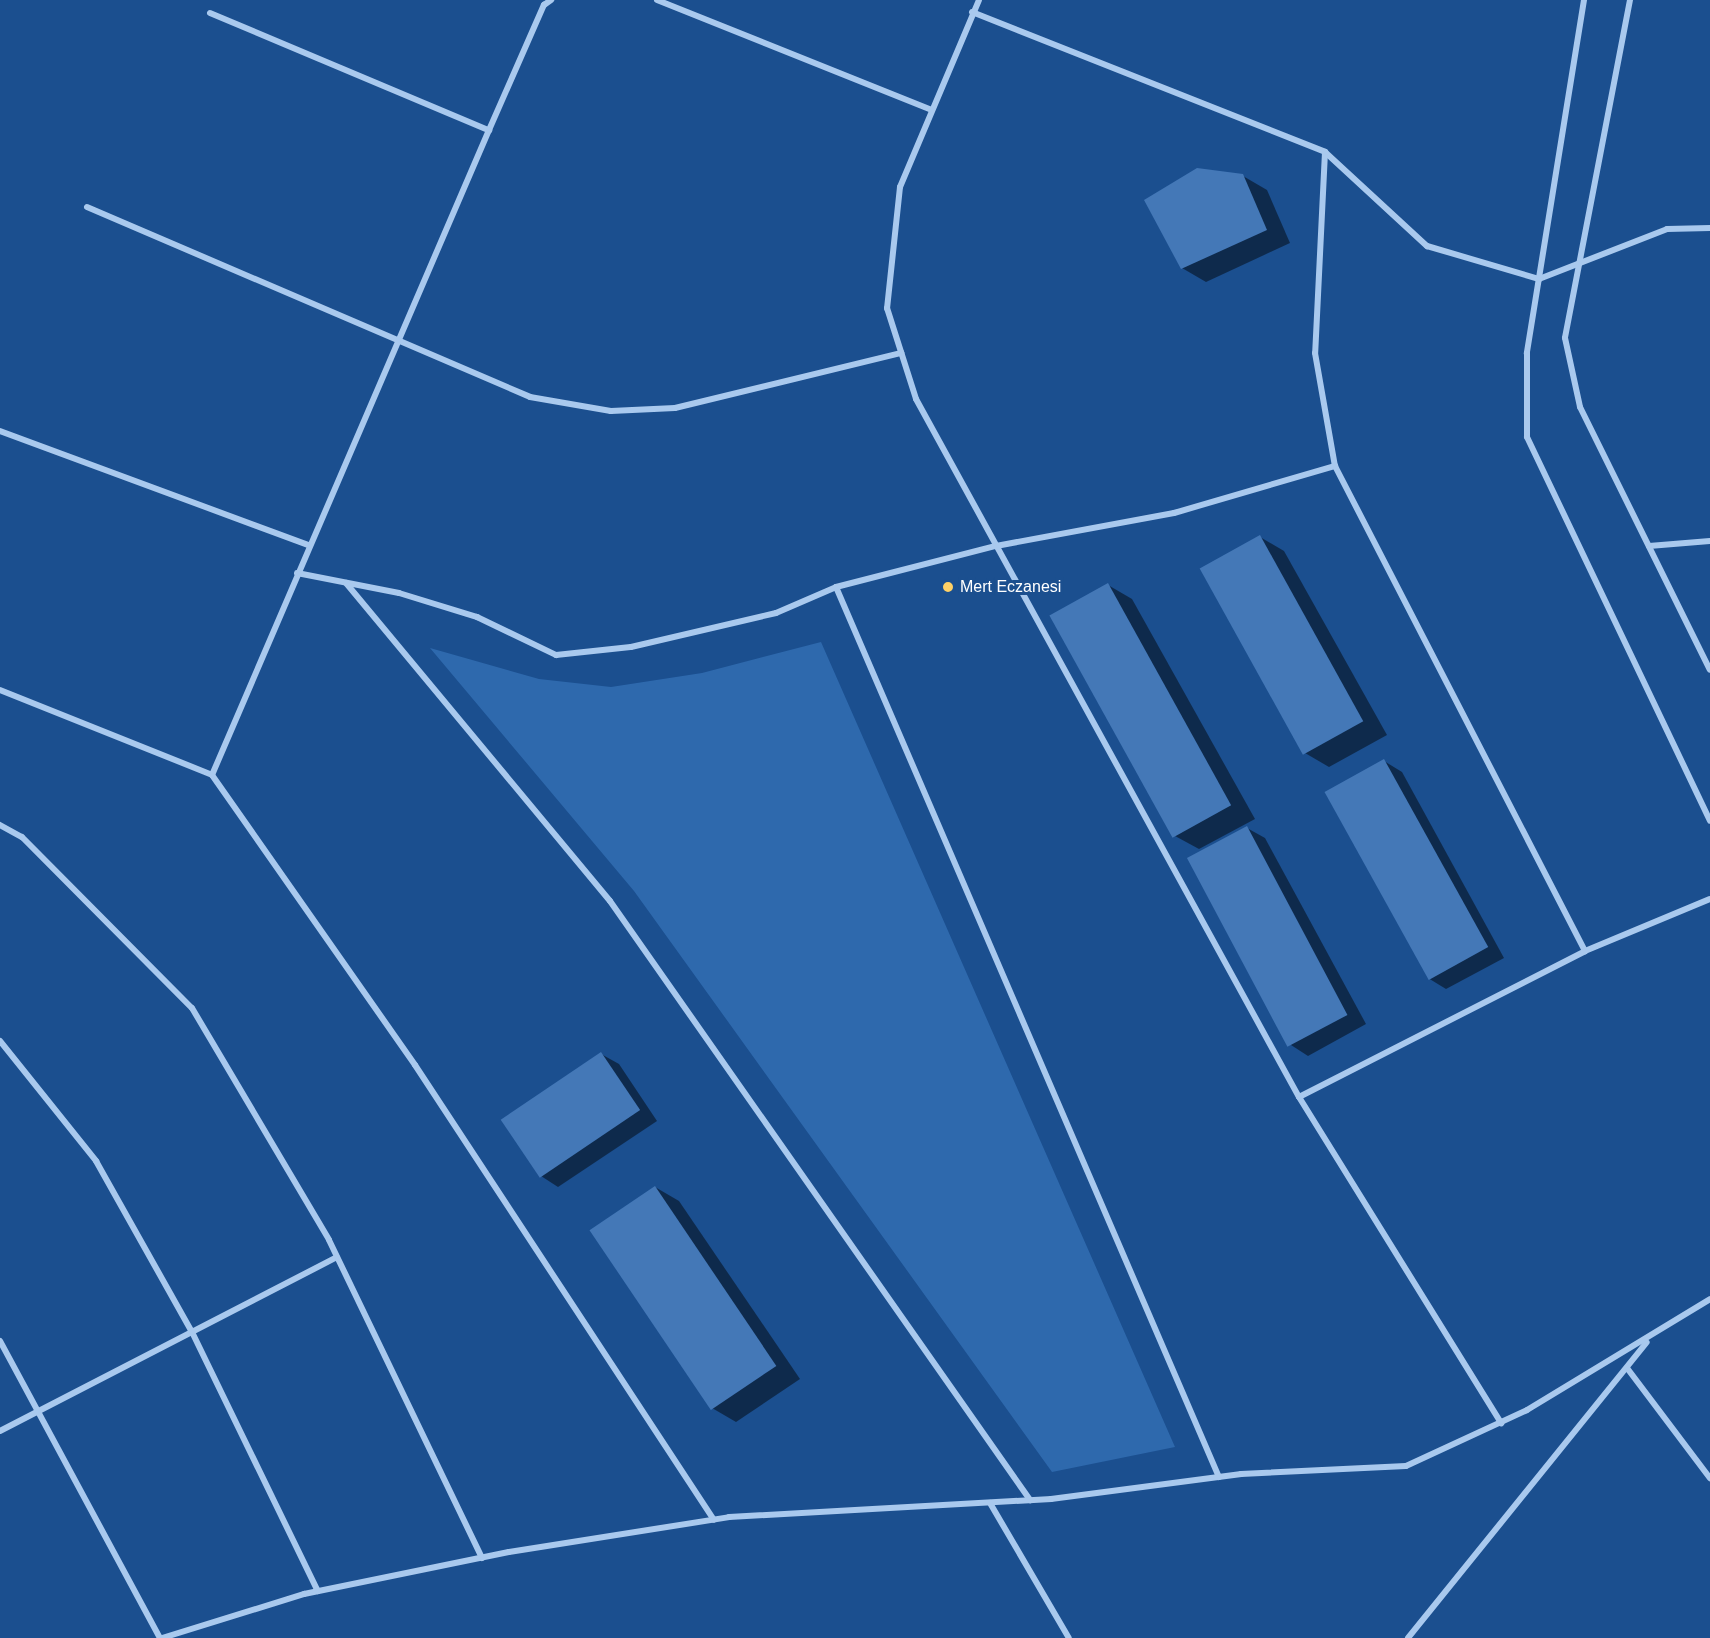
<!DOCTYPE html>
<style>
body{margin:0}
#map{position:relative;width:1710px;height:1638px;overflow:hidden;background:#1b4f8f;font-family:Arial,sans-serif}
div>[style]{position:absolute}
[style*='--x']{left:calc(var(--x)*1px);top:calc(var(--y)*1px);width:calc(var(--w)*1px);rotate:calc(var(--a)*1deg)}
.green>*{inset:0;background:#2e69ad}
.shadow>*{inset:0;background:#0007}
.building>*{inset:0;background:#4478b7;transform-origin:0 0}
.street>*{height:6px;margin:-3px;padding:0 3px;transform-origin:3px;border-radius:3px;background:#a9c9ee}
.dots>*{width:16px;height:16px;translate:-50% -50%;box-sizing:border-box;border:3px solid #1b4f8f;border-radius:50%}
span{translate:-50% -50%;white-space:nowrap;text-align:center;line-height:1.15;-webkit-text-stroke:6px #1b4f8f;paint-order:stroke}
.poi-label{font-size:16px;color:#fff}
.left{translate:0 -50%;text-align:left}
</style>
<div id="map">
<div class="green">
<i style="clip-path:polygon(821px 642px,1175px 1447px,1052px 1472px,634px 891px,430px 648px,539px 679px,611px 687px,702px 673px)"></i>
</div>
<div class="shadow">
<i style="clip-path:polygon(1243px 176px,1267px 190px,1290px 243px,1206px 282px,1182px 268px)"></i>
<i style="clip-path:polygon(1260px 537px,1284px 551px,1387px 735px,1329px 767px,1305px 753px)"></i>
<i style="clip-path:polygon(1108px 585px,1132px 599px,1255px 819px,1199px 849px,1175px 836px)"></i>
<i style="clip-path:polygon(1384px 761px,1402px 772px,1504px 958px,1446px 989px,1428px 978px)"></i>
<i style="clip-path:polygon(1247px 828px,1265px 838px,1366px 1024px,1308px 1056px,1291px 1045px,1189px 859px)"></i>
<i style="clip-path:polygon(601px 1054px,619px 1064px,657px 1121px,558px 1187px,541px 1176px)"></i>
<i style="clip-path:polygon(655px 1187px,679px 1201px,800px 1379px,736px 1422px,712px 1408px)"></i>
</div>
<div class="building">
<i style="clip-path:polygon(1197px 168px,1243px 174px,1267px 230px,1181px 269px,1144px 200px)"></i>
<i style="left:1260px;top:535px;width:213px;height:69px;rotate:61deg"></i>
<i style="left:1108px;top:583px;width:254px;height:67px;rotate:61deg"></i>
<i style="left:1384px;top:759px;width:215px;height:68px;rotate:61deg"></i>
<i style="left:1247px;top:826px;width:214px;height:68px;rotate:62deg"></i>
<i style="left:601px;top:1052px;width:70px;height:121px;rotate:56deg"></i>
<i style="left:655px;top:1186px;width:217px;height:79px;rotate:56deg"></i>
</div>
<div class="street">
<i style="--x:657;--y:0;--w:296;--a:21.8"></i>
<i style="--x:979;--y:0;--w:203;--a:112.9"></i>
<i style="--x:900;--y:187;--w:122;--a:96.1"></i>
<i style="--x:887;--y:308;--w:96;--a:72.3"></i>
<i style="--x:916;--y:399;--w:796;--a:61.25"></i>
<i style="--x:1299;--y:1097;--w:384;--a:58.2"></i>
<i style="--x:1584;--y:0;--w:358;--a:99.2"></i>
<i style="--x:1527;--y:353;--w:84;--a:90"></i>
<i style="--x:1527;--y:437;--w:425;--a:64.5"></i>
<i style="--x:1630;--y:0;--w:344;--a:100.9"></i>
<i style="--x:1565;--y:338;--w:71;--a:77.7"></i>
<i style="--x:1580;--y:407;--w:293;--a:63.7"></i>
<i style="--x:972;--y:12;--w:380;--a:21.6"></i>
<i style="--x:1325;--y:152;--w:139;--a:42.7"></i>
<i style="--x:1427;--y:246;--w:117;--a:16.4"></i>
<i style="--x:1539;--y:279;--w:137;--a:-21.3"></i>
<i style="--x:1667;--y:229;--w:43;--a:-1.3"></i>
<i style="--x:210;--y:13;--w:303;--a:22.8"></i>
<i style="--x:1325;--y:152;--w:201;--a:92.8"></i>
<i style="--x:1315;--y:353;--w:115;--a:80"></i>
<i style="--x:1335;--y:466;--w:546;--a:62.73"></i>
<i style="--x:87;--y:207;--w:482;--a:23.2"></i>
<i style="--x:530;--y:397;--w:82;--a:9.8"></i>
<i style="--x:611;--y:411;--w:64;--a:-2.7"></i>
<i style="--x:675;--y:408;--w:233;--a:-13.7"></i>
<i style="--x:0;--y:431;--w:329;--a:20.3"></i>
<i style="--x:1649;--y:546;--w:61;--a:-4.7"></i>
<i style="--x:297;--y:573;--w:104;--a:11.1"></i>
<i style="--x:399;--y:593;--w:82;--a:17.1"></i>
<i style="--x:477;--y:617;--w:88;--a:25.7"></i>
<i style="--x:556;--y:655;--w:75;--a:-6.1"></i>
<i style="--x:631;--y:647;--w:149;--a:-13.2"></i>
<i style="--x:776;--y:613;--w:65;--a:-23.4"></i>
<i style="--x:836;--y:587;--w:165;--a:-14.4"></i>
<i style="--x:996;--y:546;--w:181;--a:-10.5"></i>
<i style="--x:1174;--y:513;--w:168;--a:-16.3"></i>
<i style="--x:346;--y:583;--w:413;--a:50.3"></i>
<i style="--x:610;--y:901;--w:732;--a:54.96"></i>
<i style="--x:836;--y:587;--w:969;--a:66.72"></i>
<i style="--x:0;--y:690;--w:228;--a:21.8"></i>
<i style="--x:212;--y:775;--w:354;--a:55"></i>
<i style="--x:415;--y:1065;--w:544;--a:56.69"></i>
<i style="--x:212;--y:775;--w:702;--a:-66.76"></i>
<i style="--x:489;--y:130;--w:137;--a:-66.3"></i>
<i style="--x:544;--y:5;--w:9;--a:-36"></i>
<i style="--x:0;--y:825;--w:25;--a:29"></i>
<i style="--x:22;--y:837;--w:241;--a:45.2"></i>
<i style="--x:192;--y:1008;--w:269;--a:59.4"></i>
<i style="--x:329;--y:1240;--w:353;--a:64.3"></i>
<i style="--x:0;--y:1041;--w:154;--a:51.3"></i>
<i style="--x:96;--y:1161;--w:196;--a:60.7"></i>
<i style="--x:192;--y:1332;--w:288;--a:64.1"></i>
<i style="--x:1299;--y:1097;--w:321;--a:-27"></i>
<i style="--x:1585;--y:951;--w:135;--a:-22.6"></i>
<i style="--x:0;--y:1341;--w:337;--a:61.7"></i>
<i style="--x:1627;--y:1368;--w:138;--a:53"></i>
<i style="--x:0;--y:1431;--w:379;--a:-27.3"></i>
<i style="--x:990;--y:1503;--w:156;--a:59.7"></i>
<i style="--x:162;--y:1638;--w:149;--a:-17.2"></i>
<i style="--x:304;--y:1594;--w:209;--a:-11.6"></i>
<i style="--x:509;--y:1552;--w:223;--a:-9"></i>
<i style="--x:729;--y:1517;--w:323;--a:-3.2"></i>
<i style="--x:1051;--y:1499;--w:192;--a:-7.5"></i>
<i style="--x:1241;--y:1474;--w:165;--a:-2.8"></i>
<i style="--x:1406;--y:1466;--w:133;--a:-24.8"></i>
<i style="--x:1527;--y:1410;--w:214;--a:-31.2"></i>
<i style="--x:1408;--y:1638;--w:380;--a:-51.1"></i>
</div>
<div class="dots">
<i style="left:948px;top:587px;background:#ffd166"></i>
</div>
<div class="poi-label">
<span class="left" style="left:960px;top:587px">Mert Eczanesi</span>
</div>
</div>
